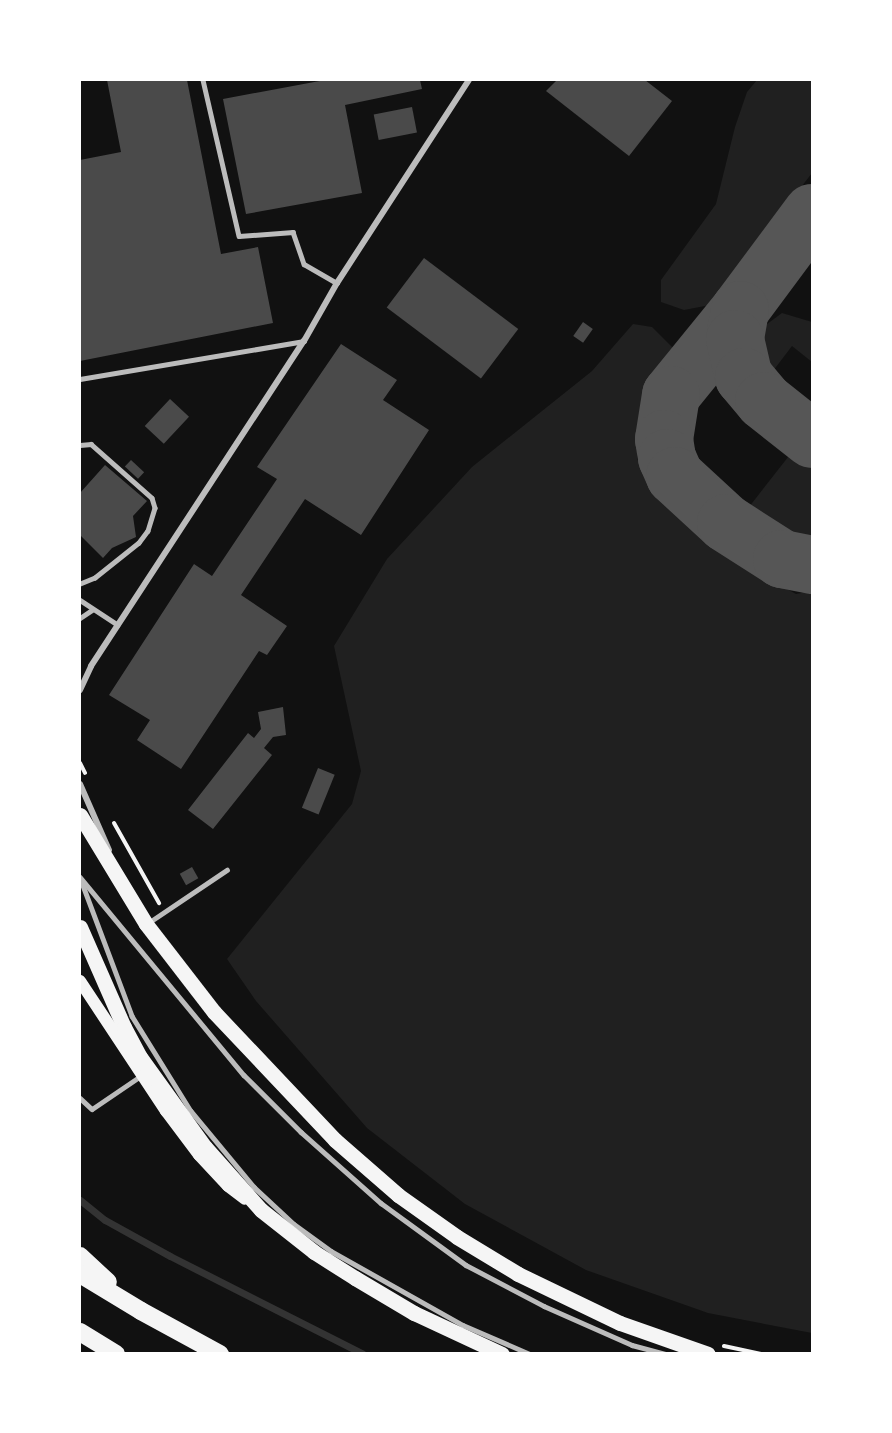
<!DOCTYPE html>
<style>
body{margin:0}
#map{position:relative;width:892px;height:1433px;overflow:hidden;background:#111;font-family:"Space Grotesk",sans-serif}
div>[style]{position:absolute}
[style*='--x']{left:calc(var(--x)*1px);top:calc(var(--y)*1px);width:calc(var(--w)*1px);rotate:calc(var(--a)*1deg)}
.green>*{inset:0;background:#202020}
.stream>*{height:7px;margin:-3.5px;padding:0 3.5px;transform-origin:3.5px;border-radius:3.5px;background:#333}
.taxiway>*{height:58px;margin:-29px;padding:0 29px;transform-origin:29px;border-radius:29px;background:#565656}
.building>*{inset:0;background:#4a4a4a;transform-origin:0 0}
.path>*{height:4px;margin:-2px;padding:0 2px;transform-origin:2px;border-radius:2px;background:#f5f5f5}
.service>*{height:4.5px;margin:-2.25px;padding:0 2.25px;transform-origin:2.25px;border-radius:2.25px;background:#bcbcbc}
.minor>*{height:6px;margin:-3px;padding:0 3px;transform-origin:3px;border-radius:3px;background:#bcbcbc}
.secondary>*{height:12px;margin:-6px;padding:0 6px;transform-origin:6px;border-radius:6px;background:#f5f5f5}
.primary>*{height:15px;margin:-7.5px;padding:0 7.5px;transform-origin:7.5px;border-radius:7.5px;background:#f5f5f5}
.motorway>*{height:18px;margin:-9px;padding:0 9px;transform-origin:9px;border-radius:9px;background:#f5f5f5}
span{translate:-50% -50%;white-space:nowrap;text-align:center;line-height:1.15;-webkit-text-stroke:6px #fff;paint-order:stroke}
.frame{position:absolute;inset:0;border:81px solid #fff;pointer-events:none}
</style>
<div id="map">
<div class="green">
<i style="clip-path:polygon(757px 80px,812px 80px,812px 173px,710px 305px,684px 310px,661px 302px,661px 280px,716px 204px,735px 127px,747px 92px)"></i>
<i style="clip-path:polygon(782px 313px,812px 322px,812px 362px,792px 346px,773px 371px,763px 356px,759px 330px)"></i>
<i style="clip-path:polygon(633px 324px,652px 327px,673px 348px,641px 405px,637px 459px,664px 502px,726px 555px,796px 594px,812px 591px,812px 1333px,708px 1313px,586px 1270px,465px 1204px,367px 1128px,256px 1001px,227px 959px,352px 804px,361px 771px,334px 646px,387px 559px,472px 467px,592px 371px)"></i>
<i style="clip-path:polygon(792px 452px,812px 468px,812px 537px,799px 537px,773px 526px,749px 507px)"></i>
</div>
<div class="stream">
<i style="--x:80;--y:1200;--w:32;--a:39"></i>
<i style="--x:105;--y:1220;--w:74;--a:29"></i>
<i style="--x:170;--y:1256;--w:216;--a:26.9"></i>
</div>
<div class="taxiway">
<i style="--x:812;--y:213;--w:121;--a:126.6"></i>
<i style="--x:740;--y:310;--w:109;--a:129.1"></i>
<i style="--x:671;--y:395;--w:45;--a:99"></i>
<i style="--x:664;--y:439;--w:19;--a:81"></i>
<i style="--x:667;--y:458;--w:20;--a:66"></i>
<i style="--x:675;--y:476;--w:69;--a:42.7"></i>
<i style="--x:726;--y:523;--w:67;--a:32.7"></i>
<i style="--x:782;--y:559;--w:31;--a:11"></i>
<i style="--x:740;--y:310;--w:29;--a:100"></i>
<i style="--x:735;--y:339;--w:39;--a:77"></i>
<i style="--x:744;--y:377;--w:31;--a:50"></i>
<i style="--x:764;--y:401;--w:61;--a:38.4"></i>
</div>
<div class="building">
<i style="clip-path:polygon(107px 80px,187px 80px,221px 254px,258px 247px,273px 323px,80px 361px,80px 160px,121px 152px)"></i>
<i style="clip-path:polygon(325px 80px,420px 80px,422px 89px,345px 105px,362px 193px,246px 214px,223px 99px)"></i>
<i style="clip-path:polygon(557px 80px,645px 80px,672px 101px,629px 156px,546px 91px)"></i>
<i style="left:412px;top:107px;width:26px;height:39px;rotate:79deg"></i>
<i style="left:424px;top:258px;width:118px;height:62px;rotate:37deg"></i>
<i style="left:583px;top:322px;width:12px;height:17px;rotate:35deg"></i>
<i style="clip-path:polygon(341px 344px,397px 380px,383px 400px,429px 430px,361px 535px,305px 499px,241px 595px,287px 626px,267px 655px,259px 651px,181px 769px,137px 740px,150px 720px,109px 695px,194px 564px,212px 576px,277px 479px,257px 467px)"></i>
<i style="left:170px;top:399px;width:26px;height:37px;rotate:43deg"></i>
<i style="left:131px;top:460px;width:18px;height:9px;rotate:43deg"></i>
<i style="clip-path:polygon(105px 465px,147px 501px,133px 516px,136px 537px,112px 548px,103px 558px,80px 535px,80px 493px)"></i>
<i style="clip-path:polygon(283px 707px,286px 735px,273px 737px,264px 748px,272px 755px,213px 829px,188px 810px,248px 733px,254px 738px,261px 729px,258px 712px)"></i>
<i style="left:318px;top:768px;width:18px;height:43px;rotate:22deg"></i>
<i style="left:192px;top:867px;width:13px;height:14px;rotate:61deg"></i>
</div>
<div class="path">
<i style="--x:80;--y:763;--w:11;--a:63"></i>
<i style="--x:114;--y:823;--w:92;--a:60.6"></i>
<i style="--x:724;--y:1346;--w:39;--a:12"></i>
</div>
<div class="service">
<i style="--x:203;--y:80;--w:160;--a:77"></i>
<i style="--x:239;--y:236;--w:54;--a:-4.2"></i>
<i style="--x:293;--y:232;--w:34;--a:71"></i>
<i style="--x:304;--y:264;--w:38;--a:30"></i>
<i style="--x:80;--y:379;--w:227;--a:-9.6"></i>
<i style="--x:80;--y:445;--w:11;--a:-5"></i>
<i style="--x:91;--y:444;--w:81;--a:41.5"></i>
<i style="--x:152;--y:498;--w:10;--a:73"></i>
<i style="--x:155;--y:508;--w:24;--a:107"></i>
<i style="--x:148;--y:531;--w:15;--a:127"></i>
<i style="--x:139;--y:543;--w:56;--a:141.5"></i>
<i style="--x:95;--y:578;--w:16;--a:158"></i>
<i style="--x:80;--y:600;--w:45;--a:33.3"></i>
<i style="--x:80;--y:618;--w:14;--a:-34"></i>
<i style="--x:80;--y:877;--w:257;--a:50.4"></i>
<i style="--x:244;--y:1075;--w:81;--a:45"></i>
<i style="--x:301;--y:1132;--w:107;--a:41.6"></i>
<i style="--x:381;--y:1203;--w:105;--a:36.1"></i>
<i style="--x:466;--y:1265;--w:88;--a:27.7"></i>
<i style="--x:544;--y:1306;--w:96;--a:23.9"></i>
<i style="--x:632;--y:1345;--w:34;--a:15"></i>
<i style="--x:81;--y:880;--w:145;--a:69.4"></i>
<i style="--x:132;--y:1016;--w:112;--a:58.2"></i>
<i style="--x:191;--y:1111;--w:99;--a:50.3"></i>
<i style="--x:254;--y:1187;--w:54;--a:42.8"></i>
<i style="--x:294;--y:1224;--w:46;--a:36.1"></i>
<i style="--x:331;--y:1251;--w:151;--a:29.3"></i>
<i style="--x:463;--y:1325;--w:73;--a:23.4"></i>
<i style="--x:148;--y:923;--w:95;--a:-33.9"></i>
<i style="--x:80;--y:1098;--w:16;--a:43"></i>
<i style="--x:92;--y:1109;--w:60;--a:-34.2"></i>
</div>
<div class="minor">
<i style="--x:80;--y:690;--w:26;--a:-65"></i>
<i style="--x:91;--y:666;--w:389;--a:-56.8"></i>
<i style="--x:304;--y:341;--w:67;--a:-60.4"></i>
<i style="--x:337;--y:283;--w:242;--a:-57"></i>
<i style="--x:80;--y:784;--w:72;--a:66.3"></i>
</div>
<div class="secondary">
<i style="--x:80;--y:981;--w:156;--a:56.5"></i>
<i style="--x:166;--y:1111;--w:55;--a:53.1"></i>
<i style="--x:199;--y:1155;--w:42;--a:46.9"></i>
<i style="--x:228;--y:1186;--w:21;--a:37"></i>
</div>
<div class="primary">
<i style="--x:80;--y:815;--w:127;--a:58.8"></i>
<i style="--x:146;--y:924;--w:111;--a:52.3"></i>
<i style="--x:214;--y:1012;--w:176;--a:46.6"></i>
<i style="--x:335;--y:1140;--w:84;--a:41.1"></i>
<i style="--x:398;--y:1195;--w:72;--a:35.4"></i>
<i style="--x:457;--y:1237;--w:71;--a:31.2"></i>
<i style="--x:518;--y:1274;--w:113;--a:25.7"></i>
<i style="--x:620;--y:1323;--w:93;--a:19.4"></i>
<i style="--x:80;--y:927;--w:109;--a:66.3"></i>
<i style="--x:124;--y:1027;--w:34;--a:62"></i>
<i style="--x:140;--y:1057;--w:111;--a:54.2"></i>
<i style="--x:205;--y:1147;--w:84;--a:48.4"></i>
<i style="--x:261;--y:1210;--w:68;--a:38.4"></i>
<i style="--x:314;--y:1252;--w:49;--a:32.4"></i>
<i style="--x:355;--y:1278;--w:69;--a:30.7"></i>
<i style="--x:414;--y:1313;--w:97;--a:25"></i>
</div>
<div class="motorway">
<i style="--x:80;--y:1256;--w:38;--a:43"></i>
<i style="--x:80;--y:1274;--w:71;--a:31.2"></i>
<i style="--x:141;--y:1311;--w:90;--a:28.6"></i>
<i style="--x:80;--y:1332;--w:42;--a:31.4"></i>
</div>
<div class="frame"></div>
</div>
